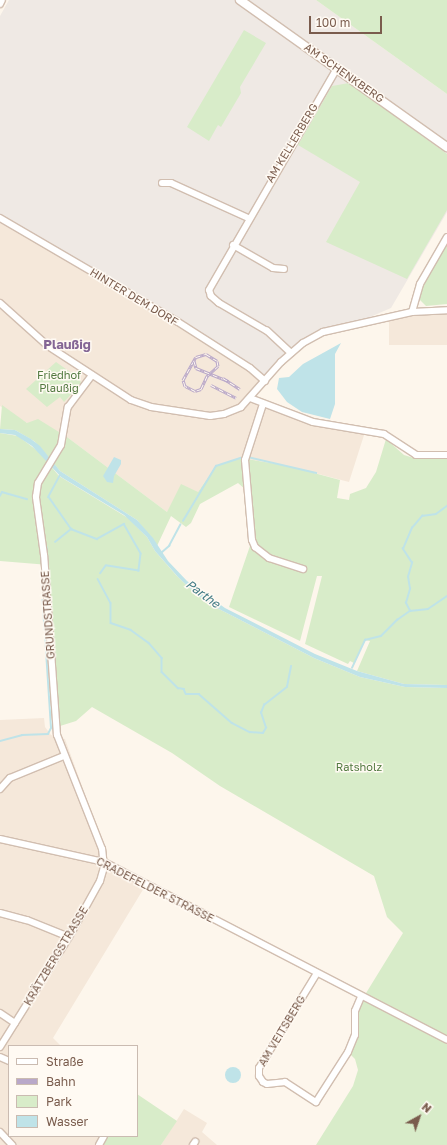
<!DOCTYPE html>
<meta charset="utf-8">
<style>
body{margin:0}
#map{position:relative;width:447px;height:1145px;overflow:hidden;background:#fdf6ec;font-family:"Golos Text",sans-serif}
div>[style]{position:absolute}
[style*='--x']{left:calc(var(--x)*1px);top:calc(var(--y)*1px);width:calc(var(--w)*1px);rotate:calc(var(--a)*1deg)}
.residential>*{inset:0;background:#f5e8da;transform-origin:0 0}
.industrial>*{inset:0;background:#efe9e4}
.green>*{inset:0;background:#d8ecc9}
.water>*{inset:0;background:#bfe3e8}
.round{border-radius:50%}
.stream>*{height:1.5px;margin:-0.75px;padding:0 0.75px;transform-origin:0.75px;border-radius:0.75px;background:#bfe3e8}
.roads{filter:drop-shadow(1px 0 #d1beb0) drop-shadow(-1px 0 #d1beb0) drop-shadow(0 1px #d1beb0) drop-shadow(0 -1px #d1beb0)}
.street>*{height:6px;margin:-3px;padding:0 3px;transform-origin:3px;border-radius:3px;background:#fff}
.secondary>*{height:8px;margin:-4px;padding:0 4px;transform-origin:4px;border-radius:4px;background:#fff}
.rail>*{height:3px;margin-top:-1.5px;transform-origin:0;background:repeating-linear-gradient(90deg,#fffaf3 0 4.5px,#b9a8c9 0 9px);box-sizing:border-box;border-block:1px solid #b9a8c9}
span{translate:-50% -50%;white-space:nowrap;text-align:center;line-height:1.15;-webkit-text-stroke:3px #fffaf3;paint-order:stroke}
.street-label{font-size:11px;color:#7a5c4d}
.park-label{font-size:11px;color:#537a41}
.water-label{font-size:12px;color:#437c86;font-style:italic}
.quarter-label{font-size:13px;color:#846695;font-weight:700}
.legend{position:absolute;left:8px;top:1045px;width:130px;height:92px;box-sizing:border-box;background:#fffaf3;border:1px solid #cabbb1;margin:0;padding:5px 7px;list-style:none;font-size:12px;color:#7a5c4d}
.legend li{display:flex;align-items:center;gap:8px;height:20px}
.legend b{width:20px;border:1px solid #cabbb1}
.north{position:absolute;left:399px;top:1097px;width:40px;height:40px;-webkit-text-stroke:3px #fffaf3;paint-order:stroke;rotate:40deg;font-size:11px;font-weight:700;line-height:16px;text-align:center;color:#7a5c4d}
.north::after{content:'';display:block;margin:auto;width:14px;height:18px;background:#7a5c4d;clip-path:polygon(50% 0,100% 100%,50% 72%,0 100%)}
.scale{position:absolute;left:309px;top:16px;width:73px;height:18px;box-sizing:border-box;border:2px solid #7a5c4d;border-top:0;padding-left:5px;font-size:12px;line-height:14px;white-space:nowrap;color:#7a5c4d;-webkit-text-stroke:3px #fffaf3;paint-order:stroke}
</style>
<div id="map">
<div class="residential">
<i style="clip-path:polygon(0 222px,249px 368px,259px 381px,244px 398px,301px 421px,365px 432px,349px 482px,288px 466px,241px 458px,216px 466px,198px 492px,167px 512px,67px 437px,27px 423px,0 406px)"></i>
<i style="left:447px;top:314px;width:31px;height:58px;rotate:90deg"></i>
<i style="clip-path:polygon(44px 718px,45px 727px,51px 735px,65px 739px,109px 861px,147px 883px,53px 1038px,61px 1046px,9px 1046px,9px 1136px,105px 1136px,100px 1145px,0 1145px,0 720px)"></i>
<i style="clip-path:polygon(184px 1109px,207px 1123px,202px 1132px,217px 1145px,161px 1145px)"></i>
</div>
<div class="industrial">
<i style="clip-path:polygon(9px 0,316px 0,447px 94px,447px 212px,391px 308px,356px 323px,334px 327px,303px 343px,268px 378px,201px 333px,0 214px,0 16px)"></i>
</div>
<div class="green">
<i style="clip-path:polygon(316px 0,447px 0,447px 94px)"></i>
<i style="clip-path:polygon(244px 30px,266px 43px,240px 87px,241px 93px,221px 127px,218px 125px,209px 141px,187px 127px)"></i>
<i style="clip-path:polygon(349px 83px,447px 154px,447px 210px,407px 279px,326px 242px,360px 182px,298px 145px,332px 86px)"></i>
<i style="clip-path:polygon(447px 243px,447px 304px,426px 306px,420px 300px,420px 291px)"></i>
<i style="clip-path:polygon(56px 362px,80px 379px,81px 384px,64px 402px,60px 397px,47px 407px,26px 389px)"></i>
<i style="clip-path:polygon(2px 405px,27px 423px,38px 419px,67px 437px,167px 512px,181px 484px,198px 492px,216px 466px,241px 458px,288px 466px,340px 480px,337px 498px,349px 500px,350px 494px,366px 488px,376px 472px,386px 439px,404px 455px,417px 459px,447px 459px,447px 685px,404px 684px,357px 671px,370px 641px,365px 640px,354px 663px,350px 661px,348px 664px,305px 644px,322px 576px,317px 576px,300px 641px,229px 607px,250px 546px,246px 490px,238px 483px,200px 504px,191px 523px,186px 527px,171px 516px,157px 546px,137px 520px,60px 471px,34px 441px,15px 430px,0 429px)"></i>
<i style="clip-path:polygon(0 433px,18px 436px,39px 452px,59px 476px,128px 518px,147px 537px,155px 551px,176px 575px,197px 595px,215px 607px,314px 658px,360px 677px,405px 687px,447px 688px,447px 1145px,316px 1145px,353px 1086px,358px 1070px,355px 1059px,348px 1052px,355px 1035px,355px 1011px,403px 933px,387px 917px,374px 876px,220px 786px,172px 753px,92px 707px,76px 721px,60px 726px,49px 565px,0 561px)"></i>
<i style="clip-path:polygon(137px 1094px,177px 1121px,161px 1145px,100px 1145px,105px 1136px,137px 1136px)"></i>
</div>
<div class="water">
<i style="clip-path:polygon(341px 343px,335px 354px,335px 404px,330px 419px,302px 412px,287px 402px,277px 389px,279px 378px,289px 377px,303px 364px)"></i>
<i style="clip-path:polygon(0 429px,15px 430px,31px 439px,40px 446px,60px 471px,137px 520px,153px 538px,168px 561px,187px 581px,225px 608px,315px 654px,357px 671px,404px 684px,447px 685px,447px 688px,405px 687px,360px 677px,314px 658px,215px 607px,197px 595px,178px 577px,155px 551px,147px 537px,124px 515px,61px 477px,32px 446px,15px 435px,0 433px)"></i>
<i style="clip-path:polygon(114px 457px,121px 460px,121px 464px,114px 476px,113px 483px,107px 482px,103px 476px)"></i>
<i class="round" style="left:225px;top:1067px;width:16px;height:16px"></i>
</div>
<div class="stream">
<i style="--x:248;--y:457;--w:70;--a:13.2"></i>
<i style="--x:60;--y:476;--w:24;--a:118"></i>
<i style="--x:49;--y:497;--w:39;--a:55"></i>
<i style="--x:71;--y:529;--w:28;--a:21"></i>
<i style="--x:97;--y:539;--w:31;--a:-29"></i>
<i style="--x:124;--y:524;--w:34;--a:60"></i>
<i style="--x:141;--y:554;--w:17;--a:97"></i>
<i style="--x:139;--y:571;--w:33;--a:-171"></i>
<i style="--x:106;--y:566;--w:9;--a:126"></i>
<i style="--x:0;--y:496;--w:4;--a:-63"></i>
<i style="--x:2;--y:492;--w:26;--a:16"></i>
<i style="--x:183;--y:521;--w:64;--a:-59"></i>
<i style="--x:216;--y:466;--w:26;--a:-18"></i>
<i style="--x:55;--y:542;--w:21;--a:-39"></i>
<i style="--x:47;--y:547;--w:41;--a:85.8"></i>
<i style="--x:161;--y:553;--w:11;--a:-41"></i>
<i style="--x:169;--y:546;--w:24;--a:-62"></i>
<i style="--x:98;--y:579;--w:27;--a:62"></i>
<i style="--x:111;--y:603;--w:20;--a:90"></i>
<i style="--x:111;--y:623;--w:21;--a:19"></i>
<i style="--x:131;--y:630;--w:22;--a:36"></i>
<i style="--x:149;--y:643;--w:20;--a:49"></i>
<i style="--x:162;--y:658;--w:14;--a:90"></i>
<i style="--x:162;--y:672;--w:23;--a:45"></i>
<i style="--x:178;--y:688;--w:6;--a:9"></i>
<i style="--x:184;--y:689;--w:5;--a:68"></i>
<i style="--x:186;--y:694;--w:13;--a:0"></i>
<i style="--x:199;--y:694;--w:44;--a:41.3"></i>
<i style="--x:232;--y:723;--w:20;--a:27"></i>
<i style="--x:250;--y:732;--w:13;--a:4"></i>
<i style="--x:263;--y:733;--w:6;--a:-59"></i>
<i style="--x:266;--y:728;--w:16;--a:-108"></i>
<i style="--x:261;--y:713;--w:9;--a:-69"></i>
<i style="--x:264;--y:705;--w:29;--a:-38"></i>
<i style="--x:287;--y:687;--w:21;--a:-79"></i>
<i style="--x:43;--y:600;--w:30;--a:86"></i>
<i style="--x:410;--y:611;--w:18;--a:-6"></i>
<i style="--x:428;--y:609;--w:23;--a:-34"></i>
<i style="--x:352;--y:668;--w:31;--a:-65"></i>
<i style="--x:365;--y:640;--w:16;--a:-14"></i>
<i style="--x:381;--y:636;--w:23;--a:-45"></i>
<i style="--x:397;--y:620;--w:16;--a:-35"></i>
<i style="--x:410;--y:611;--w:9;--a:-117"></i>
<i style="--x:406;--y:603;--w:15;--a:-74"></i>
<i style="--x:410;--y:589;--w:12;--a:-99"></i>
<i style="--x:408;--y:577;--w:15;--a:-74"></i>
<i style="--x:412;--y:563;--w:17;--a:-123"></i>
<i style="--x:403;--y:549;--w:23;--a:-67"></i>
<i style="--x:412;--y:528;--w:16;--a:-50"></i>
<i style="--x:422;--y:516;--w:14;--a:-8"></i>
<i style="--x:436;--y:514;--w:14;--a:-36"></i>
<i style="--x:0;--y:741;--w:23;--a:-15"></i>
<i style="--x:22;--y:735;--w:26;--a:-2"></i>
<i style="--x:48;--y:734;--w:7;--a:-63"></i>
<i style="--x:51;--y:728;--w:93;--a:-93.7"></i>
</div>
<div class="roads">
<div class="street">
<i style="--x:0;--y:4;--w:4;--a:-63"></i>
<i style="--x:162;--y:183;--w:9;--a:0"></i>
<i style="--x:171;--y:183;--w:85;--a:24.4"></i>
<i style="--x:0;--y:218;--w:206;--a:30.3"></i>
<i style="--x:178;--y:322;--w:85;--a:32.6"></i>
<i style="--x:250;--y:368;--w:20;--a:41"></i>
<i style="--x:233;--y:245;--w:46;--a:29.9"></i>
<i style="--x:273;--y:268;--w:11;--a:5"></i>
<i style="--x:0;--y:303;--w:64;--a:41.9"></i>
<i style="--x:48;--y:346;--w:99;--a:33"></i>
<i style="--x:131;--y:400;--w:21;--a:19"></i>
<i style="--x:151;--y:407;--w:60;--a:8.7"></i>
<i style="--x:210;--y:416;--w:14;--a:-8"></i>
<i style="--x:224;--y:414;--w:18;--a:-22"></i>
<i style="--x:241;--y:407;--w:60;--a:-48.4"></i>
<i style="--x:281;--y:362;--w:29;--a:-41"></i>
<i style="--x:303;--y:343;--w:23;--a:-29"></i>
<i style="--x:323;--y:332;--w:91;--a:-12.7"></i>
<i style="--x:412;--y:312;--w:35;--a:-3"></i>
<i style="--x:412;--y:312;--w:29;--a:-74"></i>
<i style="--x:420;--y:284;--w:54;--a:-60.1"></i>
<i style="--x:291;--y:353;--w:33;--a:-137"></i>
<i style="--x:267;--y:331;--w:56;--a:-149.7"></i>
<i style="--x:219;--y:303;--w:11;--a:-139"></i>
<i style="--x:211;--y:296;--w:6;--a:-108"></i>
<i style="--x:209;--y:290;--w:256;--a:-60"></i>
<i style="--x:250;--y:398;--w:67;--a:20.9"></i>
<i style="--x:313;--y:422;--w:72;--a:9.6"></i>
<i style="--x:384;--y:434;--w:38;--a:33"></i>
<i style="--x:416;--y:455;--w:31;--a:0"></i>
<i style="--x:263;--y:404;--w:59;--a:107.8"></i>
<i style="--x:245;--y:460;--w:80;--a:85"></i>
<i style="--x:252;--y:540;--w:8;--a:67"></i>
<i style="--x:255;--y:547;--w:18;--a:38"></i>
<i style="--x:269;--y:558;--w:36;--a:18"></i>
<i style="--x:0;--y:789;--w:15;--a:-48"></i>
<i style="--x:10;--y:778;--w:58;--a:-22.2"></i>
<i style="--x:0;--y:839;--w:107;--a:12.5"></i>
<i style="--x:104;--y:862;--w:386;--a:27.4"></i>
<i style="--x:0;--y:913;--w:28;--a:15"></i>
<i style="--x:27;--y:920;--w:45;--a:22"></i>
<i style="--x:317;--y:973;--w:111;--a:121.4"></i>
<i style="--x:259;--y:1068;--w:8;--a:90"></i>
<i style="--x:259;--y:1076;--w:7;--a:56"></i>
<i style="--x:263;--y:1082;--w:4;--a:27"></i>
<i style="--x:267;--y:1084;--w:18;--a:-6"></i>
<i style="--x:285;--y:1082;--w:37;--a:33"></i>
<i style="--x:316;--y:1102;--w:59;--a:-57.4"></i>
<i style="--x:348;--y:1052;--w:18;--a:-68"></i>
<i style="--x:355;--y:1035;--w:24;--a:-90"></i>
<i style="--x:355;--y:1011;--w:15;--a:-67"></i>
<i style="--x:0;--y:1013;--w:18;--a:34"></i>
<i style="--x:0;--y:1047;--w:130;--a:-57.9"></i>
<i style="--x:69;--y:937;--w:64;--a:-61"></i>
<i style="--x:100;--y:881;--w:15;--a:-74"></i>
<i style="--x:104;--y:867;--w:18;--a:-96"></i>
<i style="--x:102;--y:849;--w:123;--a:-111.5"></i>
<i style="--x:57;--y:735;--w:180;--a:-94.1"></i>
<i style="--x:44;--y:555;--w:59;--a:-97.9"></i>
<i style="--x:36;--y:497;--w:14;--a:-82"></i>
<i style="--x:38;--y:483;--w:44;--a:-58.8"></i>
<i style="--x:61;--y:445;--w:39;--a:-80"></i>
<i style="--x:68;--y:407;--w:40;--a:-53"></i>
<i style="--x:0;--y:1057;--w:10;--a:24"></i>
<i style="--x:0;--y:1132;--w:18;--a:47"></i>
<i style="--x:99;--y:1145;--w:10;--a:-61"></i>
<i style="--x:193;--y:1145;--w:4;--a:-56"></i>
</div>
<div class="secondary">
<i style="--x:240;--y:0;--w:254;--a:35.4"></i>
</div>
</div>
<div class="rail">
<i style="--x:206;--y:354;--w:13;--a:32"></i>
<i style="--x:217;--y:361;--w:5;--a:79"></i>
<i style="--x:218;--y:366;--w:15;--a:138"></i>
<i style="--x:207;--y:376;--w:14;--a:115"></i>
<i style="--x:201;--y:389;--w:6;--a:162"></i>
<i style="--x:195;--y:391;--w:11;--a:-153"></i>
<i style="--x:185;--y:386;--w:6;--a:-108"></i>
<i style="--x:183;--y:380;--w:26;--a:-61"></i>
<i style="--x:196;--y:357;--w:10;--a:-17"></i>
<i style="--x:194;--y:361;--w:7;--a:74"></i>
<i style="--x:196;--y:368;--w:35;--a:22"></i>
<i style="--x:223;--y:378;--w:20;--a:33"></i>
<i style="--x:211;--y:385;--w:28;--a:27"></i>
</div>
<div class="street-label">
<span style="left:344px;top:73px;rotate:35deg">AM SCHENKBERG</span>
<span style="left:292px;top:143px;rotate:-59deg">AM KELLERBERG</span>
<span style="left:134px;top:297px;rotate:31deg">HINTER DEM DORF</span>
<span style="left:48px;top:615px;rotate:-94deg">GRUNDSTRASSE</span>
<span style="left:155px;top:890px;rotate:27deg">CRADEFELDER STRASSE</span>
<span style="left:56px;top:956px;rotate:-59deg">KRÄTZBERGSTRASSE</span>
<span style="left:282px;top:1031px;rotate:-59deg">AM VEITSBERG</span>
</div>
<div class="park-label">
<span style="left:59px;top:382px">Friedhof<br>Plaußig</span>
<span style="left:359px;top:767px">Ratsholz</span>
</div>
<div class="water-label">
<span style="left:203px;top:594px;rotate:36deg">Parthe</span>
</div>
<div class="quarter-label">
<span style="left:67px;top:344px">Plaußig</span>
</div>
<ul class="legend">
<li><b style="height:5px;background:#fff"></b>Straße</li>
<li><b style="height:5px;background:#b9a8c9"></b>Bahn</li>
<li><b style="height:11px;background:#d8ecc9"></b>Park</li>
<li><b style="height:11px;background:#bfe3e8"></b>Wasser</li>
</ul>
<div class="north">N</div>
<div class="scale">100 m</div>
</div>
